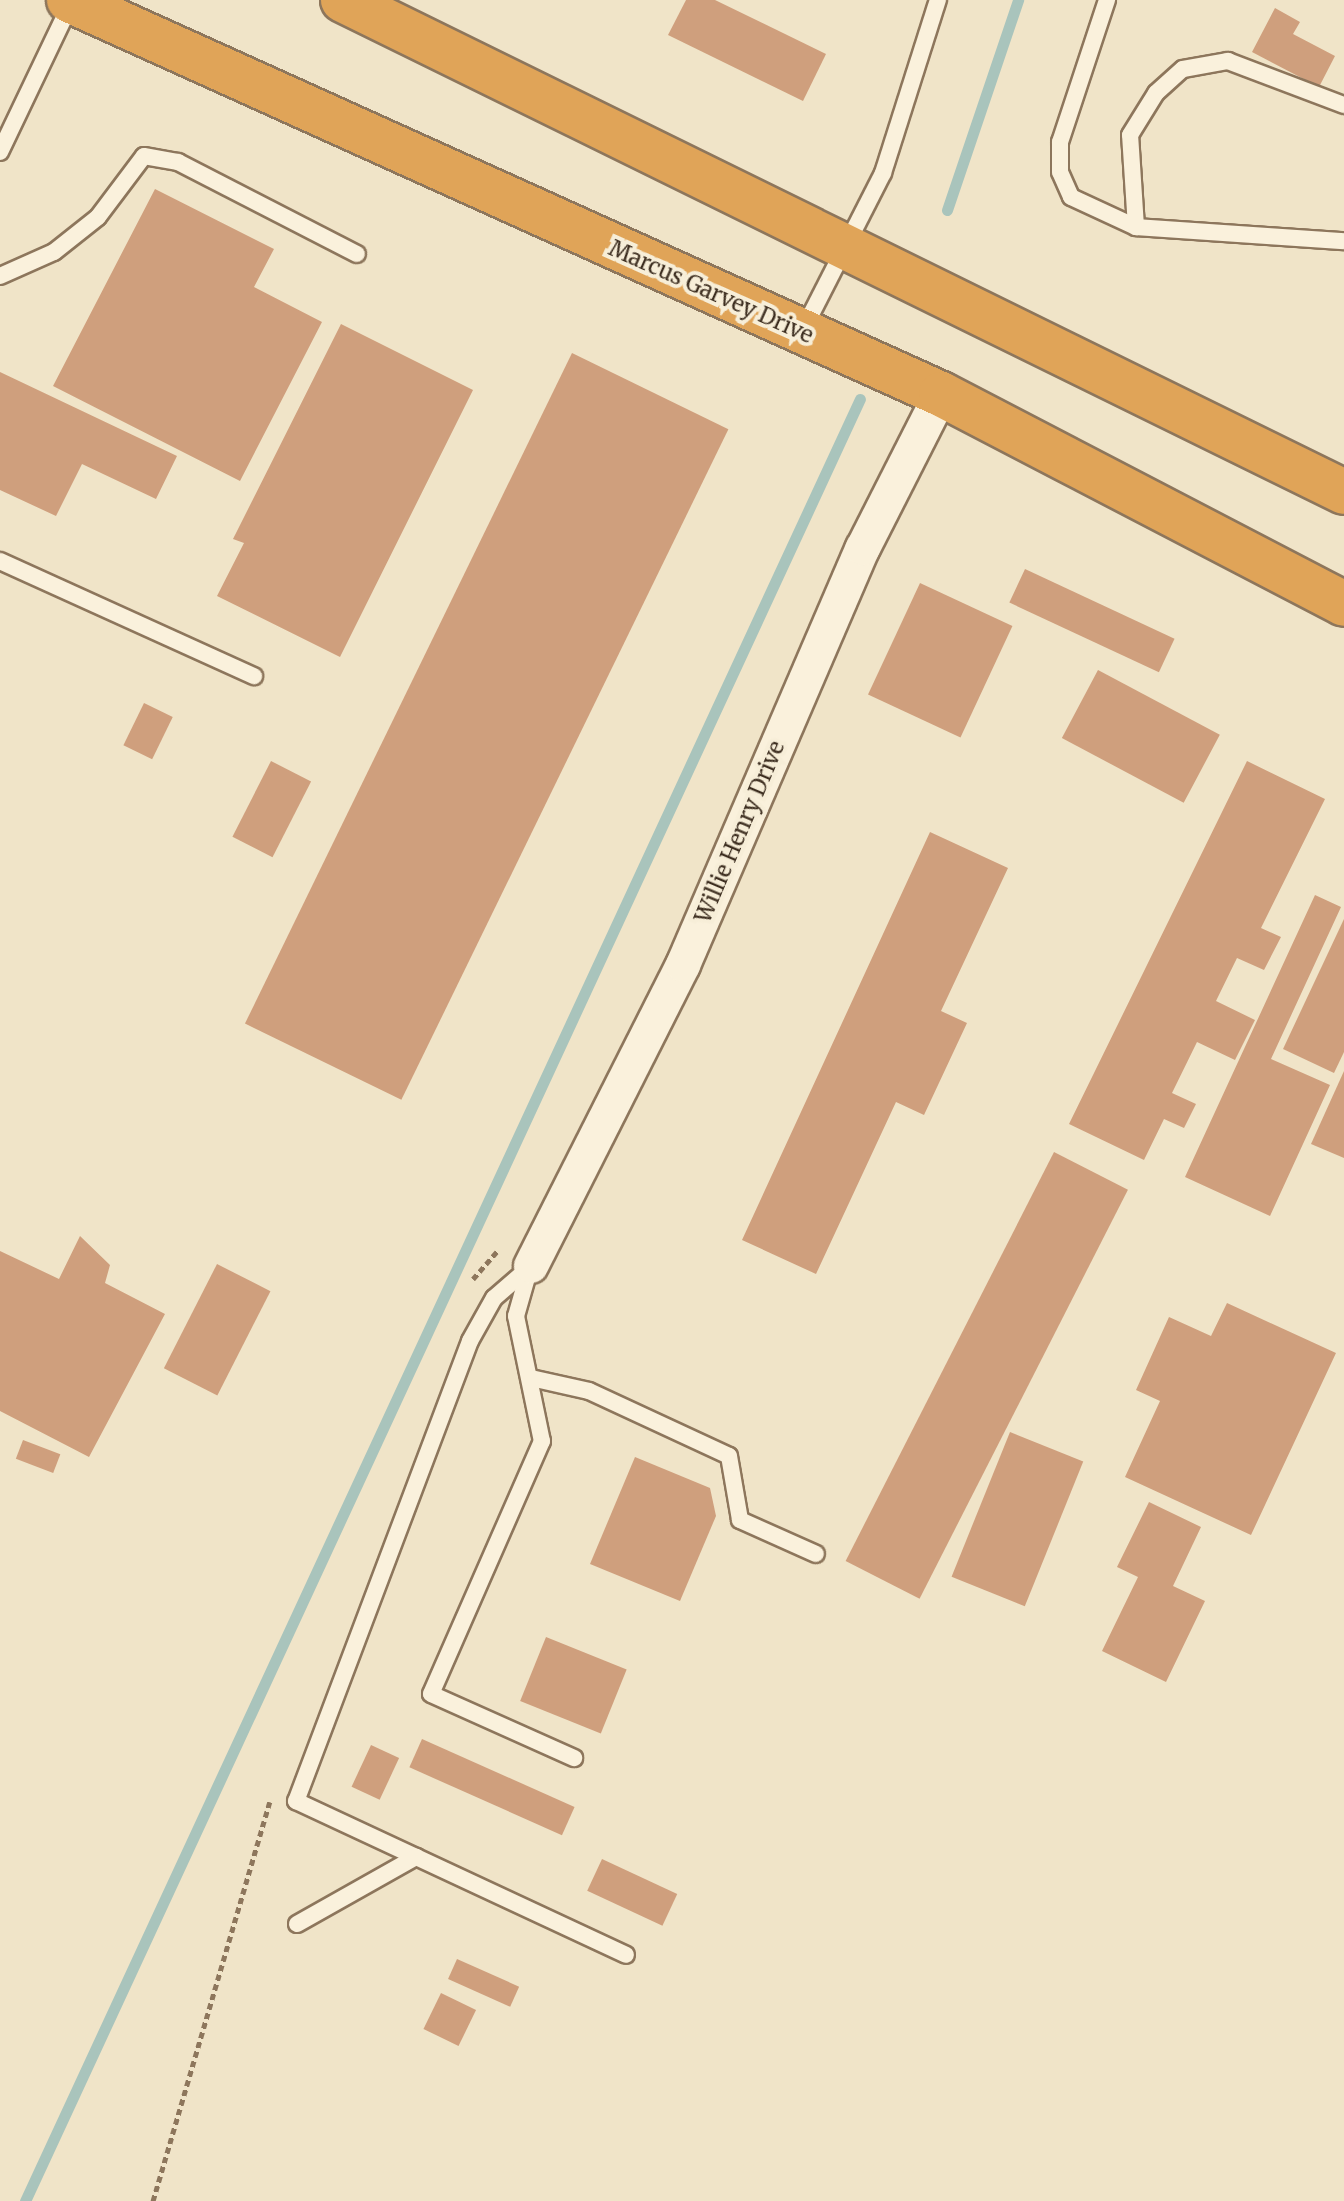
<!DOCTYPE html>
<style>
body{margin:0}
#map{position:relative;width:1344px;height:2201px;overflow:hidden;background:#f0e4c8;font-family:Merriweather,serif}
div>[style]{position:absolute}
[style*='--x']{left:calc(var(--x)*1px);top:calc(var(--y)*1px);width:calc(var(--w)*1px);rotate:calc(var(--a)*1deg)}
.stream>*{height:11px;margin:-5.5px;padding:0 5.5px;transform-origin:5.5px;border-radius:5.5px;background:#a9c4bc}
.building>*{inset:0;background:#cf9f7d;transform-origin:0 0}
.path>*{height:5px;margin-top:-2.5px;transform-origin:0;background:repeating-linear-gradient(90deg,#8d765c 0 6px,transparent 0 10px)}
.roads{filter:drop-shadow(2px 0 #8d765c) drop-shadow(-2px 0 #8d765c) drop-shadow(0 2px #8d765c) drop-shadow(0 -2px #8d765c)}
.lane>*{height:16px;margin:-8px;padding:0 8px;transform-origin:8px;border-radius:8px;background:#faf1dc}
.street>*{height:34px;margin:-17px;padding:0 17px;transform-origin:17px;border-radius:17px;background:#faf1dc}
.highway>*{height:44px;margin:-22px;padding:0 22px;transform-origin:22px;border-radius:22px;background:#e0a458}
span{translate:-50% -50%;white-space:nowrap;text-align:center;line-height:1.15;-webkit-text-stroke:8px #f7eed8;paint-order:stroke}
.street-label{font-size:22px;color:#3d2e20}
</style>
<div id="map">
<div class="stream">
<i style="--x:947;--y:210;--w:222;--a:-71.3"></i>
<i style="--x:25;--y:2201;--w:1986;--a:-65.14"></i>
</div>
<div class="building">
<i style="clip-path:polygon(686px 0,715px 0,826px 54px,803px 101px,668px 35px)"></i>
<i style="clip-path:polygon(1275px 8px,1300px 22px,1293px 34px,1335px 56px,1319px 87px,1252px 52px)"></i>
<i style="clip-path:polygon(155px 189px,274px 249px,254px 287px,322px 322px,240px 481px,53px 386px)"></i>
<i style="clip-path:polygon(341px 324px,473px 390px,340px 657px,217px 596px,244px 543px,233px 539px)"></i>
<i style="left:572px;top:353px;width:174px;height:746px;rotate:26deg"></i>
<i style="clip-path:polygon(0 372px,177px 456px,156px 499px,82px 464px,56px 516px,0 490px)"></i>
<i style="left:1025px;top:569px;width:165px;height:37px;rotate:25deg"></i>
<i style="left:920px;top:583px;width:102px;height:123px;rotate:25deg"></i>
<i style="left:1098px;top:670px;width:138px;height:77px;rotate:28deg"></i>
<i style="left:144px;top:703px;width:32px;height:47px;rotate:26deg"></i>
<i style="left:271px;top:761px;width:45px;height:85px;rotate:27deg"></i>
<i style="clip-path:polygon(1247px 761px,1325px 799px,1261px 928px,1281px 937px,1264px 970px,1237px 958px,1216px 1001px,1255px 1020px,1235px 1060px,1197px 1042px,1172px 1093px,1196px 1104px,1184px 1128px,1164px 1119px,1144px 1160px,1069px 1124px)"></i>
<i style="clip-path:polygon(930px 832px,1008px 868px,941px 1011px,967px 1023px,924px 1115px,896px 1102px,816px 1274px,742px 1240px)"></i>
<i style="clip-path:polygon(1315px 895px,1341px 907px,1271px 1059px,1330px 1085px,1270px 1216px,1185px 1177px)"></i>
<i style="clip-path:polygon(1344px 919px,1344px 1052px,1334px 1073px,1283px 1049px)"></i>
<i style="clip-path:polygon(1344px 1071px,1344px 1158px,1311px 1144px)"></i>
<i style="left:1054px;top:1152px;width:83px;height:459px;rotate:27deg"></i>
<i style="clip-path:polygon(80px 1236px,110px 1265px,105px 1283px,165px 1314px,89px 1457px,0 1411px,0 1251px,59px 1279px)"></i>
<i style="left:217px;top:1264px;width:60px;height:117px;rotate:27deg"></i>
<i style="clip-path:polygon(1227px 1303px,1336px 1353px,1251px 1535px,1125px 1477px,1160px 1401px,1136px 1390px,1169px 1317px,1211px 1336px)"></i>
<i style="left:1010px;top:1432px;width:79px;height:156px;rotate:22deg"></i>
<i style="left:23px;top:1440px;width:40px;height:20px;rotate:21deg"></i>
<i style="clip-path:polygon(635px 1457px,710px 1488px,716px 1516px,680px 1601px,590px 1564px)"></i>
<i style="clip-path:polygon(1149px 1502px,1201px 1527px,1173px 1586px,1205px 1601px,1166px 1682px,1102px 1651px,1138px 1577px,1117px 1567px)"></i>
<i style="left:546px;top:1637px;width:87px;height:69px;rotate:22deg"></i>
<i style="left:422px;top:1739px;width:167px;height:31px;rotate:24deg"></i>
<i style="left:371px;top:1745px;width:31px;height:46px;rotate:25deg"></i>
<i style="left:602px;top:1859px;width:83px;height:35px;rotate:25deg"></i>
<i style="left:457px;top:1959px;width:68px;height:22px;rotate:24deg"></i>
<i style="left:441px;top:1993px;width:39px;height:40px;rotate:26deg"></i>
</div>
<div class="path">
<i style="--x:473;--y:1279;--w:38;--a:-49"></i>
<i style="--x:153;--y:2201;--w:416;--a:-73.7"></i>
</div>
<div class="roads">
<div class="lane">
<i style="--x:1107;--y:0;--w:150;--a:108.3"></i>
<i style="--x:1060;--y:142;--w:30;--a:90"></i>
<i style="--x:1060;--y:172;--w:27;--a:66"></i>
<i style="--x:1071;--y:197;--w:72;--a:24.8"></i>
<i style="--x:1136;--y:227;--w:208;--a:3.9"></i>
<i style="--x:0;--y:152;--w:167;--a:-64.5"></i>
<i style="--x:1136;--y:227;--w:92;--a:-93.7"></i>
<i style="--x:1130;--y:135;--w:49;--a:-58.2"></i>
<i style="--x:1156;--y:93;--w:36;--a:-42"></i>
<i style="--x:1183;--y:69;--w:46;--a:-10.1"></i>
<i style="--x:1228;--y:61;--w:124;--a:20.8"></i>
<i style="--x:0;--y:276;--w:59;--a:-24"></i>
<i style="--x:54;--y:252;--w:56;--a:-38.5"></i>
<i style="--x:98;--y:217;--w:76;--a:-53"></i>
<i style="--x:144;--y:156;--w:35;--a:10"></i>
<i style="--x:178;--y:162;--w:201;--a:27.2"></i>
<i style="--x:803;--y:330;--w:176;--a:-63"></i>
<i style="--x:883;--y:173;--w:182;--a:-72.4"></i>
<i style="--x:0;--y:561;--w:279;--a:24.4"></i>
<i style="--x:531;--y:1266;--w:49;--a:139.1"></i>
<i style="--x:494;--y:1298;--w:49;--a:119.2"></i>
<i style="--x:470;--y:1341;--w:492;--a:110.7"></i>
<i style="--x:296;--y:1801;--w:364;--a:25"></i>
<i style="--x:530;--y:1267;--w:51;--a:105.9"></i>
<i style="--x:516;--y:1316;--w:128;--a:78.3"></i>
<i style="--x:542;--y:1441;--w:276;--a:113.7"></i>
<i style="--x:431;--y:1694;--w:157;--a:24.1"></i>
<i style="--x:531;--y:1378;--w:59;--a:12.6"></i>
<i style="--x:589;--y:1391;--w:154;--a:24.9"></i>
<i style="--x:729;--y:1456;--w:65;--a:80.2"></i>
<i style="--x:740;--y:1520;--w:83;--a:24.1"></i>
<i style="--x:297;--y:1924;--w:137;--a:-29.4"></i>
</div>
<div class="street">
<i style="--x:531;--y:1266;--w:337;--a:-63.2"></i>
<i style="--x:683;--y:965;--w:454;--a:-66.7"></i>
<i style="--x:863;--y:548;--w:173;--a:-63.1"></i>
</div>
<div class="highway">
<i style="--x:69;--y:0;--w:957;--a:24.32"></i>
<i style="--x:941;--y:394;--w:454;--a:27.5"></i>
<i style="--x:343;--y:0;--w:1115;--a:26.17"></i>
</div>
</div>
<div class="street-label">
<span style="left:711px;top:292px;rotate:24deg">Marcus Garvey Drive</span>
<span style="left:740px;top:832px;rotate:-67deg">Willie Henry Drive</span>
</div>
</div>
